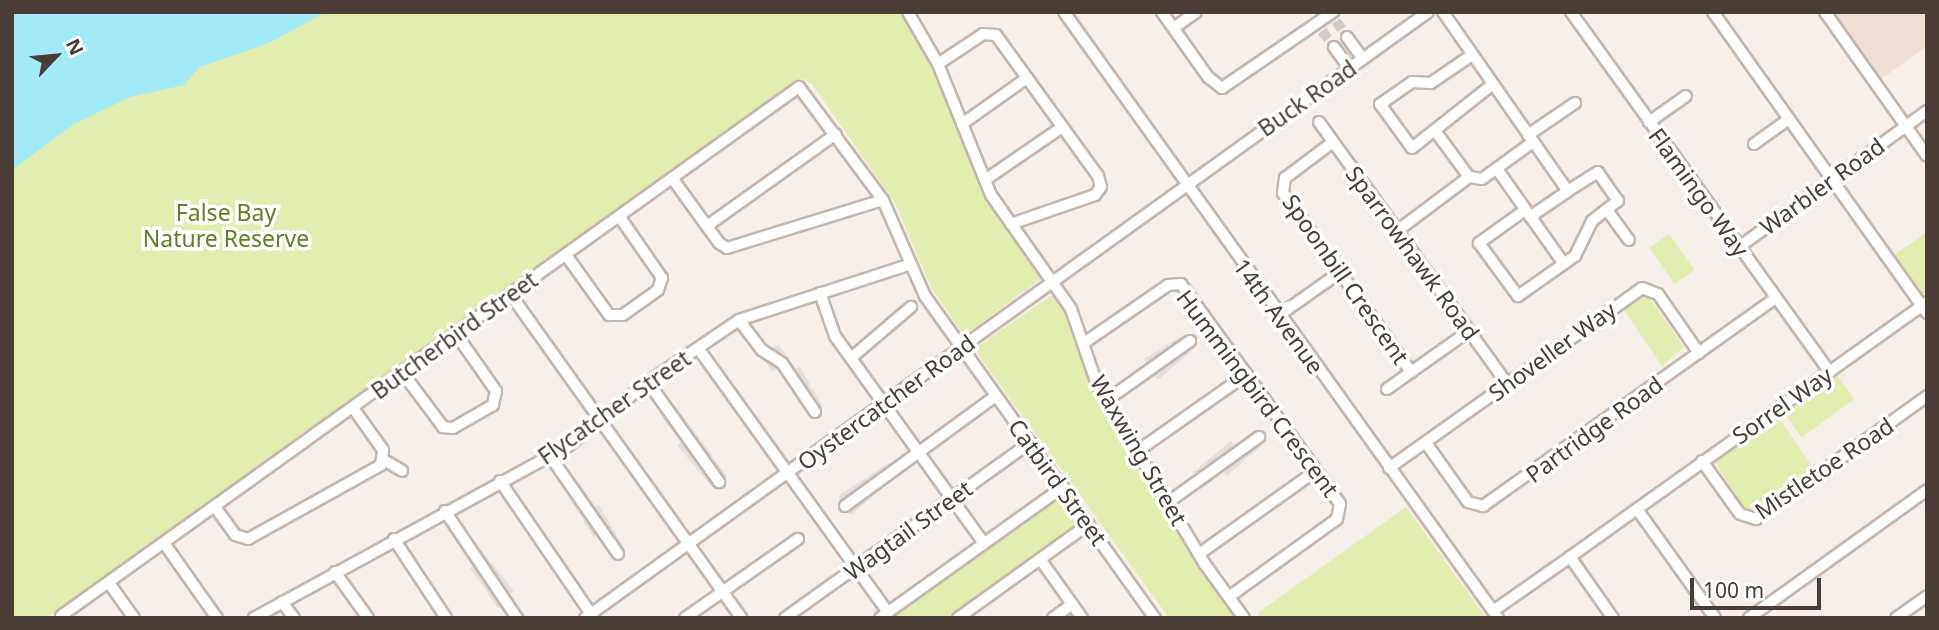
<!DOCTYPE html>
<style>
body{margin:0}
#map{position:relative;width:1939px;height:630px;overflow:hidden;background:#f5eee9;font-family:"Noto Sans",sans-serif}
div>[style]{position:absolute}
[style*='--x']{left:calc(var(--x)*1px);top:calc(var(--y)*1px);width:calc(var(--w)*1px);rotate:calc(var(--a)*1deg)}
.education>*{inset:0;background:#efdfd2}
.green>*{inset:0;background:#e1ecaf;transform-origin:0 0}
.parking>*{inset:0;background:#e4dfdd}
.water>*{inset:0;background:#a1eaf6}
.minor-tunnel>*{height:10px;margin-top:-5px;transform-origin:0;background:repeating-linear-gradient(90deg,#d3cbc5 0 10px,transparent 0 15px)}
.roads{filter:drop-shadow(2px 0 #c5b6ad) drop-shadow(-2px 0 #c5b6ad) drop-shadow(0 2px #c5b6ad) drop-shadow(0 -2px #c5b6ad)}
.minor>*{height:10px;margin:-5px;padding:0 5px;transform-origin:5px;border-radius:5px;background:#fff}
span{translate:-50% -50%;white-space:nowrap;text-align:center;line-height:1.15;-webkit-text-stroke:7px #fff;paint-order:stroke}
.street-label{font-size:23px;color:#4a3d36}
.park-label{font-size:23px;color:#608124}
.frame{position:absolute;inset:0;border:14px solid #4a3d36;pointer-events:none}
.north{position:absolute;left:21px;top:21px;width:70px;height:70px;-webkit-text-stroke:5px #fff;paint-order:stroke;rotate:64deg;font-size:19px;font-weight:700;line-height:28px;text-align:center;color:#4a3d36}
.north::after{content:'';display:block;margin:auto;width:24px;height:32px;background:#4a3d36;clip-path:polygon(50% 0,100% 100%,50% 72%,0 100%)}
.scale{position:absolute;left:1690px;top:578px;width:131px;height:32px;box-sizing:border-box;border:4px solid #4a3d36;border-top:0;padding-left:9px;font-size:21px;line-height:24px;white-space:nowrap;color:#4a3d36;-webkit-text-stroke:5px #fff;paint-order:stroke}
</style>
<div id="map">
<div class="education">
<i style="clip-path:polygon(1833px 12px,1927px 12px,1927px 46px,1881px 79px)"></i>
</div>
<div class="green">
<i style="clip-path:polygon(12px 12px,903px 12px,928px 57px,989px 206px,1041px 278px,972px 330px,961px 331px,931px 287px,895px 203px,812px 84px,802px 78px,46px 618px,12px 618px)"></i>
<i style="clip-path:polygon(1927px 232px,1927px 293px,1919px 293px,1894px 255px)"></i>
<i style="left:1669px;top:234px;width:44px;height:24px;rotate:55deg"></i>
<i style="clip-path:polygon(1052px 295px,1068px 317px,1092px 387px,1194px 559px,1235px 618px,1169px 618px,977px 353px,980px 345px)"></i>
<i style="clip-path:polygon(1643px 295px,1650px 299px,1684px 347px,1662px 366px,1624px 310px)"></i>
<i style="left:1836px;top:374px;width:31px;height:65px;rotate:54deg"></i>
<i style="clip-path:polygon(1777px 415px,1813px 468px,1754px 512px,1744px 509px,1714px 460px)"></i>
<i style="clip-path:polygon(1052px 501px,1064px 502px,1076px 525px,947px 618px,889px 618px)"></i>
<i style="clip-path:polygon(1406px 507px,1486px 618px,1258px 618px,1259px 612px)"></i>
</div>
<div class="parking">
<i style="clip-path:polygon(1185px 334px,1195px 348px,1158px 380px,1155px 376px,1136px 390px,1127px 377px,1146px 363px,1144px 359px)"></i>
<i style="clip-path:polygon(779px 345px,796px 369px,800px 367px,823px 407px,809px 416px,777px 369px,772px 371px,759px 353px)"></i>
<i style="clip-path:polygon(677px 408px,727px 476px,712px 487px,677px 445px,681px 442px,663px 419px)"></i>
<i style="clip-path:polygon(1253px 431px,1263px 444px,1227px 476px,1224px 472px,1204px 487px,1193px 472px,1231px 441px,1234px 445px)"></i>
<i style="clip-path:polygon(890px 462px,899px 474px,851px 515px,838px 496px)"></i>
<i style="clip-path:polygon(578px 481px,595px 507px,599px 505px,625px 549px,613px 558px,597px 535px,593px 537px,565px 490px)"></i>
<i style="clip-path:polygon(471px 537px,514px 591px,510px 594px,527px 618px,510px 618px,501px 606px,498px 608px,470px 568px,472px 566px,459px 546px)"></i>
</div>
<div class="water">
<i style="clip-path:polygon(12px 12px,326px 12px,271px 42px,200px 67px,184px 85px,130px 97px,74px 124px,12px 170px)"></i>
</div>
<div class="minor-tunnel">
<i style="--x:1336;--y:21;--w:19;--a:55"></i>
<i style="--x:1322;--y:31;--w:20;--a:53"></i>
</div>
<div class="roads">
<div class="minor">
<i style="--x:908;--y:12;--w:60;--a:60"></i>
<i style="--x:938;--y:64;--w:141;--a:68"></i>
<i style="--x:991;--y:195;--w:139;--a:54.9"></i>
<i style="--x:1071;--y:309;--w:79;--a:70.9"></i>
<i style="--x:1097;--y:384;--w:209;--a:59.1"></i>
<i style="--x:1204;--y:563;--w:68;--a:54"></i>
<i style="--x:1064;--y:12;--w:745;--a:54.39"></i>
<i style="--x:1162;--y:12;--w:80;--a:54.7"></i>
<i style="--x:1208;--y:77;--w:18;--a:38"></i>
<i style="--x:1222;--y:88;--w:135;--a:-34.4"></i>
<i style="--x:1443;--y:12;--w:218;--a:55.1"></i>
<i style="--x:1568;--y:191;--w:46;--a:145.6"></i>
<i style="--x:1571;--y:12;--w:442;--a:54.3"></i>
<i style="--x:1713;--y:12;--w:369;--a:54.6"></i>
<i style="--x:1825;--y:12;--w:176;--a:54.7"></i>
<i style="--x:1174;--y:28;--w:27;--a:-36"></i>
<i style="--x:1347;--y:37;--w:27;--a:54"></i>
<i style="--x:1334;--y:47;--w:26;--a:54"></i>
<i style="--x:1472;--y:55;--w:50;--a:145.7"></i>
<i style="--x:1431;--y:83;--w:19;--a:-177"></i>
<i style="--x:1412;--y:82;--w:39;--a:145"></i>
<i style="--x:1380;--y:104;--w:54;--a:54"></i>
<i style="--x:1412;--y:148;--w:103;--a:-38.3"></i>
<i style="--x:938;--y:64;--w:54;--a:-33.7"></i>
<i style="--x:983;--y:34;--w:13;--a:4"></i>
<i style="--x:996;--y:35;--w:174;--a:54.1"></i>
<i style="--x:1098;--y:176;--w:11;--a:75"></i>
<i style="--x:1101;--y:187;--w:10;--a:127"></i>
<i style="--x:1095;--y:195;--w:89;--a:161"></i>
<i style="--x:1319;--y:122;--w:322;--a:54.3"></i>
<i style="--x:1649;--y:122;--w:45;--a:-35.1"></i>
<i style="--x:962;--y:124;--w:80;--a:-35.3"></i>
<i style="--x:1436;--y:132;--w:56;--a:53.7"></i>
<i style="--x:1469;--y:177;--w:13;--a:9"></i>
<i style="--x:1482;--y:179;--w:63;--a:-36"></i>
<i style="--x:1528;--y:135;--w:57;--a:-34.2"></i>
<i style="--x:1333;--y:142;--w:60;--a:143.1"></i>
<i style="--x:1285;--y:178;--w:15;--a:98"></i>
<i style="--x:1283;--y:193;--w:220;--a:54.4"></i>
<i style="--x:1754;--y:144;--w:43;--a:-35.5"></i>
<i style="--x:1497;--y:169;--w:116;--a:54.8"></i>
<i style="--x:672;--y:178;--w:80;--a:54.1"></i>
<i style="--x:719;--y:243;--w:9;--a:32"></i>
<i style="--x:727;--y:248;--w:163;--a:-17.1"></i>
<i style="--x:985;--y:180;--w:93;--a:-34.5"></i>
<i style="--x:1525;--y:210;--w:57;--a:144.3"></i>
<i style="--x:1479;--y:243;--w:66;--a:53.7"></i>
<i style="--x:1518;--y:296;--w:70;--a:-35.1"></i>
<i style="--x:1575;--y:256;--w:39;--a:-64"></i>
<i style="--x:1592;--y:221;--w:33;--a:-38"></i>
<i style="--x:1618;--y:201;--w:35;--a:-125"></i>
<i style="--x:1598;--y:172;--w:36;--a:148"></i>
<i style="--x:1607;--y:210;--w:37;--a:54"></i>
<i style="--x:707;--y:226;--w:158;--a:-35.5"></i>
<i style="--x:1397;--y:231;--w:90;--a:-36.9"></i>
<i style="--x:1739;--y:247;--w:232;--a:-35.9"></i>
<i style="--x:566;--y:255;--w:74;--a:54.4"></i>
<i style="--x:609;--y:315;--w:14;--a:0"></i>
<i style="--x:623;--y:315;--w:43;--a:-35.5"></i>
<i style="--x:658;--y:290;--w:13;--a:-72"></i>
<i style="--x:662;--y:278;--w:75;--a:-124.7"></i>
<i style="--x:820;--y:293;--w:46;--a:70.8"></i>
<i style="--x:835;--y:336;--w:255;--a:54.3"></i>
<i style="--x:511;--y:295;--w:397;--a:54.5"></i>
<i style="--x:1278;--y:316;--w:75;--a:-35.2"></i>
<i style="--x:739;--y:320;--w:38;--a:53"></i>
<i style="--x:762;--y:350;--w:24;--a:33"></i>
<i style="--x:782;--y:363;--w:59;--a:56"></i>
<i style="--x:1084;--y:343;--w:102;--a:-34.6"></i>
<i style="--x:1168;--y:285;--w:13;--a:-4"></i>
<i style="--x:1181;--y:284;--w:271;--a:54.1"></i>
<i style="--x:1340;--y:504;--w:15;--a:101"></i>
<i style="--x:1337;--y:519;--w:133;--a:144.2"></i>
<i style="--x:698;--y:348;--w:325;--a:54.3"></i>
<i style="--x:851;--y:358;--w:79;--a:-40.4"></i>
<i style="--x:402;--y:372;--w:69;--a:53.3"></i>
<i style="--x:443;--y:427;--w:10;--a:6"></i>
<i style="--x:453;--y:428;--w:46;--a:-29.9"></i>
<i style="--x:493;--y:405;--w:14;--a:-78"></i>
<i style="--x:496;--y:391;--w:70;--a:-125.1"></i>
<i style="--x:648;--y:382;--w:123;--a:54.6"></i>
<i style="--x:1387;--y:389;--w:100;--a:-35.3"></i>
<i style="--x:1107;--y:400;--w:102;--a:-35.4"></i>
<i style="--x:1426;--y:443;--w:72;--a:54.6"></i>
<i style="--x:1468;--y:502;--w:16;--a:15"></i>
<i style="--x:1483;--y:506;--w:359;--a:-35.4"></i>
<i style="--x:1139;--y:450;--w:132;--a:-35.1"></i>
<i style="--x:550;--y:456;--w:119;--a:55.2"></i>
<i style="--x:384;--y:460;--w:21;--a:31"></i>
<i style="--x:1702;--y:461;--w:65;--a:54.4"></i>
<i style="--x:1740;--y:514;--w:17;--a:17"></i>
<i style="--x:1756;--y:519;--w:211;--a:-35.7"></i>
<i style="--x:1389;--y:468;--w:310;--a:-35.4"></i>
<i style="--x:1642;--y:288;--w:17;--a:21"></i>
<i style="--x:1658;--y:294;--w:72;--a:55.2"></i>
<i style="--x:500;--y:481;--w:165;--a:55.6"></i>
<i style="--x:1170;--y:501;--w:110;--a:-35.7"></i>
<i style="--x:845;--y:506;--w:187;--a:-36.1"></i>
<i style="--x:215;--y:507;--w:34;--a:54"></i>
<i style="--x:235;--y:535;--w:14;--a:17"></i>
<i style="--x:248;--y:539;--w:152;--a:-29.1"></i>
<i style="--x:381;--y:465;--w:15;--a:-82"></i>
<i style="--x:383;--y:450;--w:52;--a:-125.5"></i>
<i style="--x:445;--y:511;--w:129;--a:56.1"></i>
<i style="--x:394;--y:539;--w:95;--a:56.6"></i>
<i style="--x:164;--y:543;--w:92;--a:54.8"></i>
<i style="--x:1199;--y:554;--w:143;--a:-35.4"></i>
<i style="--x:1570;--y:557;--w:82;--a:-35.6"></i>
<i style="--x:1040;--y:559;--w:72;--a:54.6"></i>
<i style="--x:335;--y:572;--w:57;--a:54.3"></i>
<i style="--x:109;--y:583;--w:43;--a:54.5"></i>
<i style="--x:282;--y:602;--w:20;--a:53"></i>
<i style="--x:1493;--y:611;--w:94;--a:-35"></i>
<i style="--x:1570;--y:557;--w:75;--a:54.8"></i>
<i style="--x:61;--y:616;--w:908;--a:-35.63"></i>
<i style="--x:799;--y:87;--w:141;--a:53.4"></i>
<i style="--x:883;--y:200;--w:105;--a:66.4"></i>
<i style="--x:925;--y:296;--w:396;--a:54.5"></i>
<i style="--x:254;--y:618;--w:358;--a:-28.7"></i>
<i style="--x:568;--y:446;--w:102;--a:-38.7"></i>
<i style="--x:648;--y:382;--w:110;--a:-34.3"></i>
<i style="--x:739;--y:320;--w:181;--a:-18"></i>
<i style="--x:585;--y:618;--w:1038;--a:-35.71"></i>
<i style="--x:685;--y:618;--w:138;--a:-35"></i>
<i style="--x:785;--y:618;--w:302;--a:-35.6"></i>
<i style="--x:880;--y:618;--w:225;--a:-35.6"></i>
<i style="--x:958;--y:618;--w:161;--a:-35.7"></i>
<i style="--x:1053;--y:618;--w:24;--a:-36"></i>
<i style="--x:1715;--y:618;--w:134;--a:-125.6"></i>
<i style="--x:1637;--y:509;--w:356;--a:-35.5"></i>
<i style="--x:1749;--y:618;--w:219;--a:-35.7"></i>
<i style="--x:1896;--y:618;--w:38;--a:-35"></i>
</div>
</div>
<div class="street-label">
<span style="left:1307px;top:98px;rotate:-35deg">Buck Road</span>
<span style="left:1822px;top:186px;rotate:-36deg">Warbler Road</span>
<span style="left:1699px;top:192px;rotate:54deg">Flamingo Way</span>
<span style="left:1413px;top:253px;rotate:54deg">Sparrowhawk Road</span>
<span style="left:1346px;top:279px;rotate:55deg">Spoonbill Crescent</span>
<span style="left:1279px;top:316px;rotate:54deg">14th Avenue</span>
<span style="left:454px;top:335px;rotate:-36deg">Butcherbird Street</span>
<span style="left:1552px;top:351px;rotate:-36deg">Shoveller Way</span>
<span style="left:1258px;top:393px;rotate:53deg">Hummingbird Crescent</span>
<span style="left:886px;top:402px;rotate:-36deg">Oystercatcher Road</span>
<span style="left:1782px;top:405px;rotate:-35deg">Sorrel Way</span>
<span style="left:614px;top:407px;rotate:-35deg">Flycatcher Street</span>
<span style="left:1594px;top:429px;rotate:-36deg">Partridge Road</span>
<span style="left:1139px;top:450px;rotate:60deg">Waxwing Street</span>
<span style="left:1824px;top:468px;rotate:-34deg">Mistletoe Road</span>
<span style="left:1058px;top:482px;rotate:54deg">Catbird Street</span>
<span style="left:908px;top:530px;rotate:-36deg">Wagtail Street</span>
</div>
<div class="park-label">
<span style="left:226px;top:225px">False Bay<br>Nature Reserve</span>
</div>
<div class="frame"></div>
<div class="north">N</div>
<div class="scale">100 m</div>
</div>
